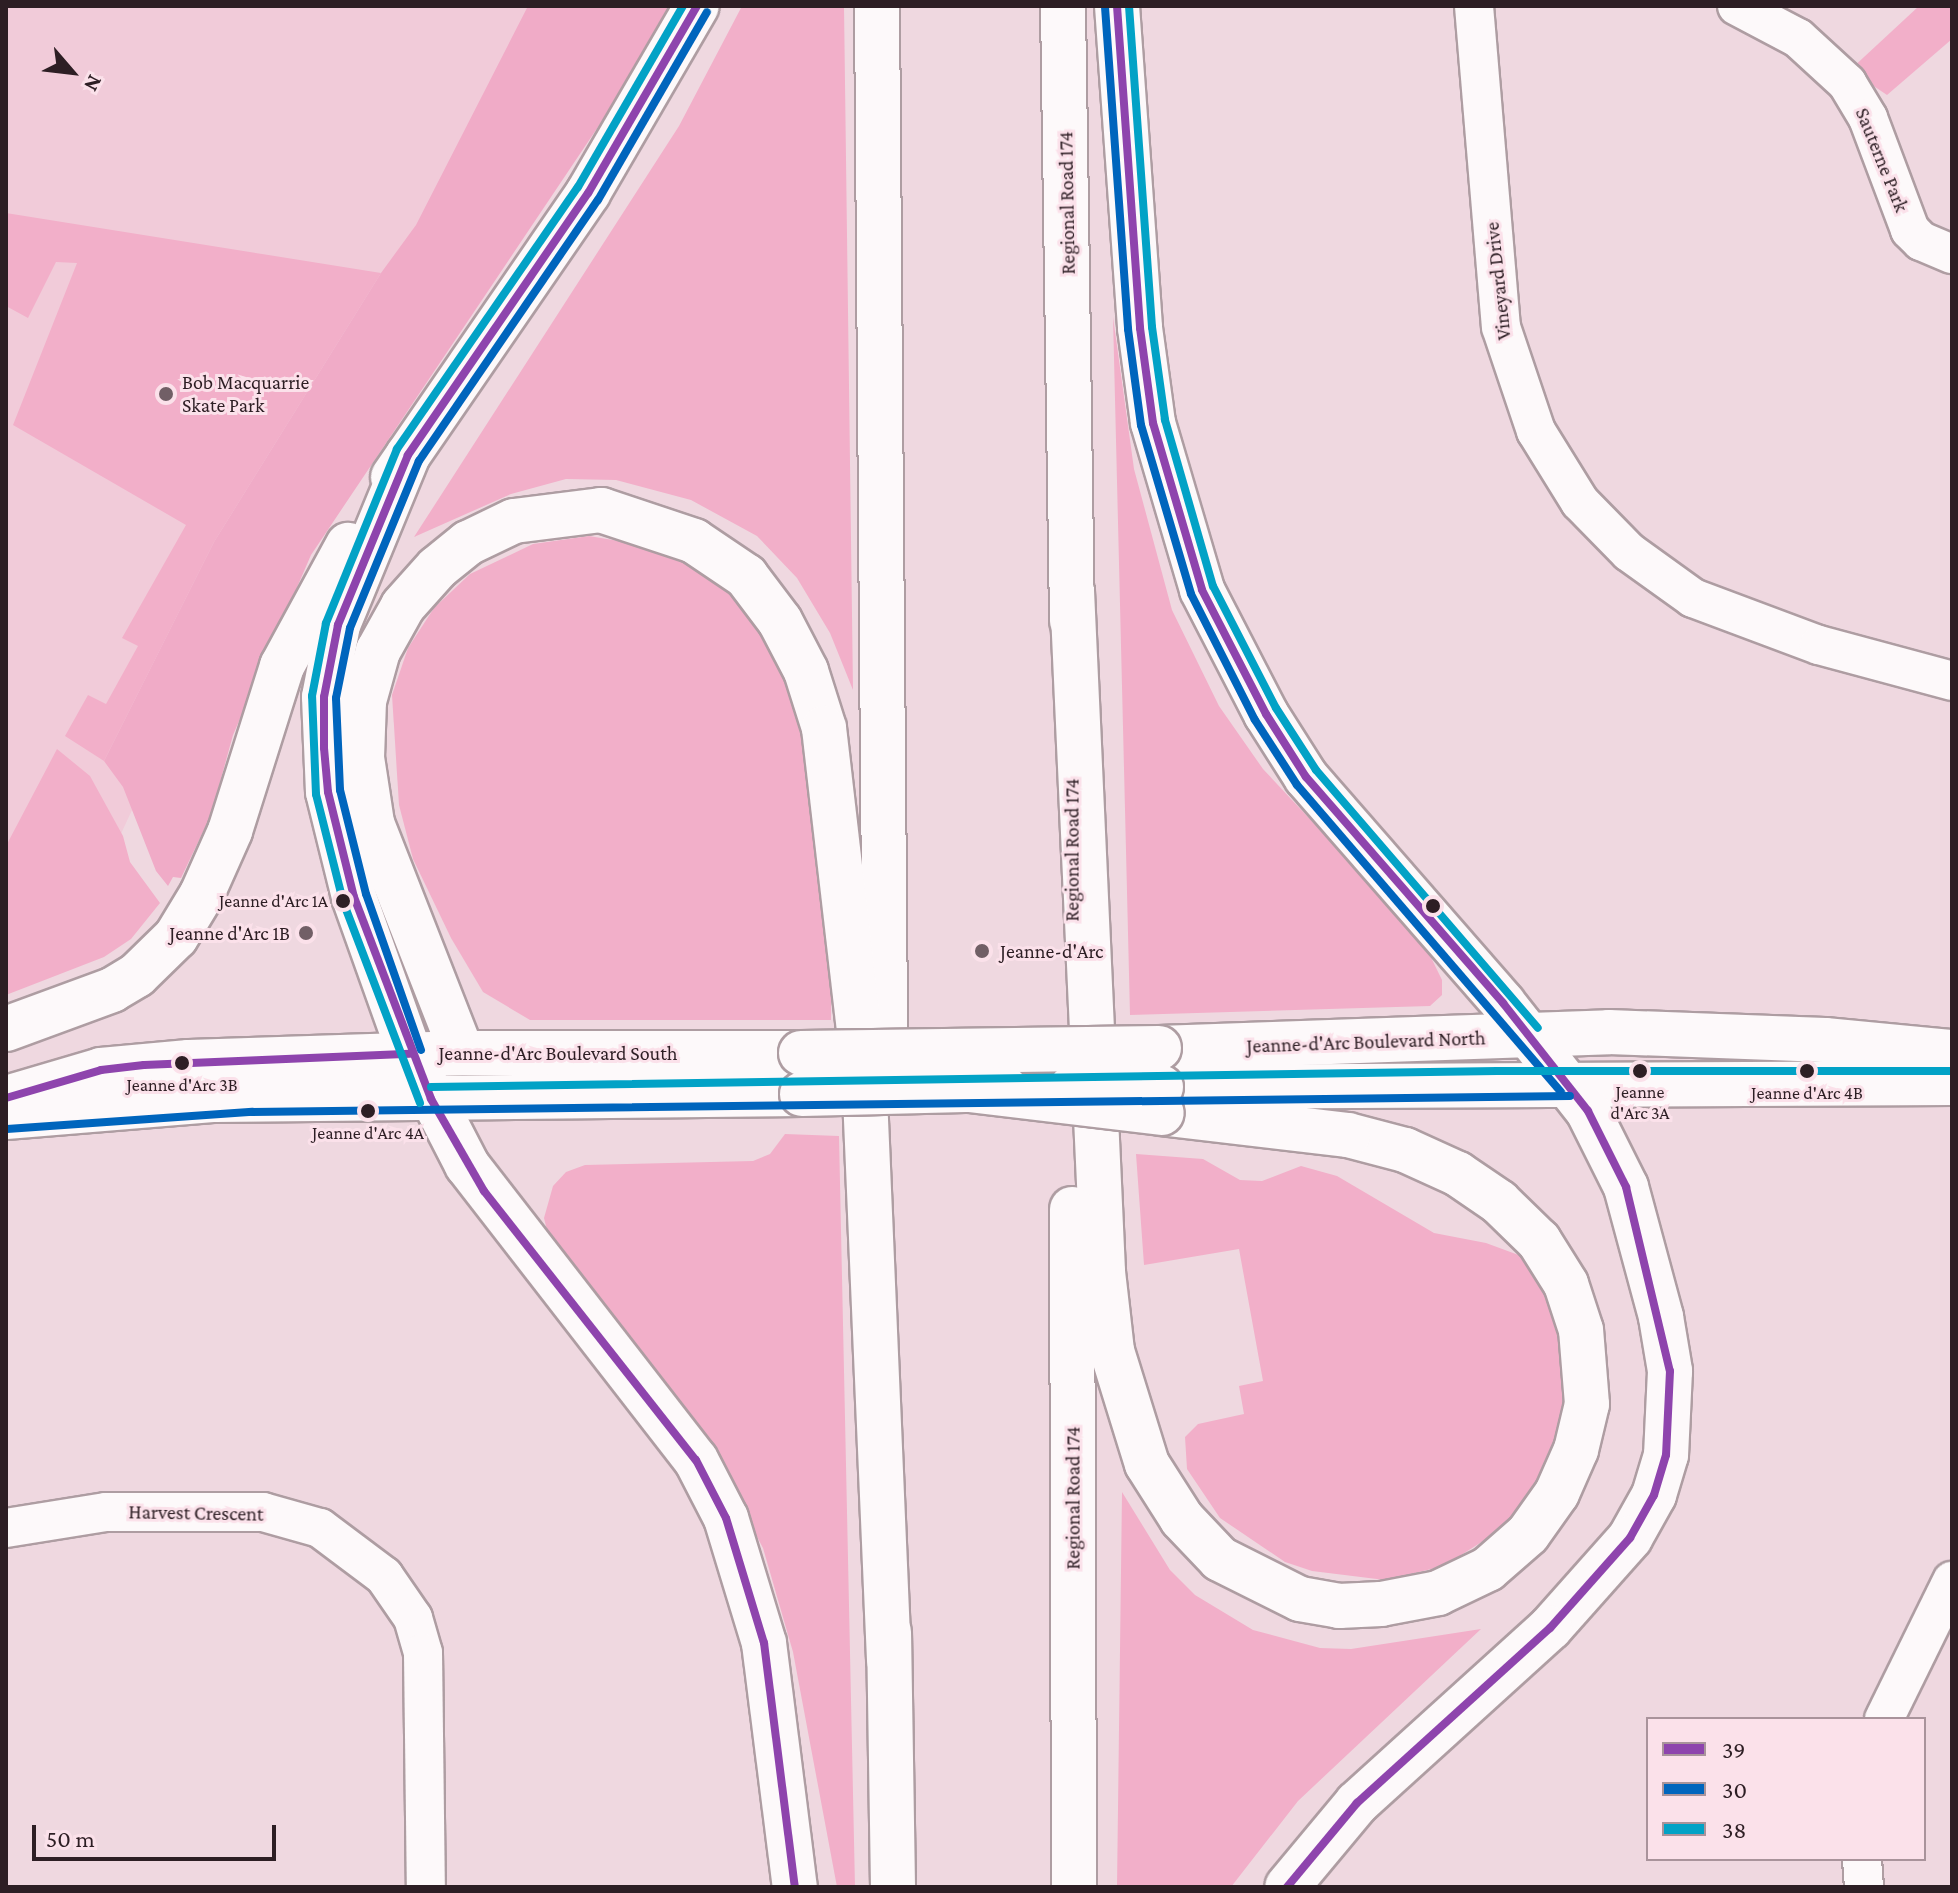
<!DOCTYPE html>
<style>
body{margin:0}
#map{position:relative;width:1958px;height:1893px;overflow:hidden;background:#efd8e0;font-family:"Crimson Pro",serif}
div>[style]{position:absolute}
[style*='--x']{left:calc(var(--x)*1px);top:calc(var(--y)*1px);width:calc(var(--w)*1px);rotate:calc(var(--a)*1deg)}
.built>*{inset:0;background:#f1cbd9}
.green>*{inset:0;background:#f2afc9}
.forest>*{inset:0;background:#f0abc7}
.roads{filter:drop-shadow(2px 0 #ae9da2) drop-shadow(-2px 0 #ae9da2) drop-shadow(0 2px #ae9da2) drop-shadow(0 -2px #ae9da2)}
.minor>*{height:38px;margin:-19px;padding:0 19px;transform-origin:19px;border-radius:19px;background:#fdf9fa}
.major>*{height:44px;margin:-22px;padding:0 22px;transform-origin:22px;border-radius:22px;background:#fdf9fa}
.highway>*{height:44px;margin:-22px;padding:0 22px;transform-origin:22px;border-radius:22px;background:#fdf9fa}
.bridges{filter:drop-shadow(2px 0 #ae9da2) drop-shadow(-2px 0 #ae9da2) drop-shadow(0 2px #ae9da2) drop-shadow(0 -2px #ae9da2)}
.major-bridge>*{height:44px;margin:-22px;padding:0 22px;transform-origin:22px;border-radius:22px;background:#fdf9fa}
.highway-bridge>*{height:44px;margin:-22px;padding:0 22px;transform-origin:22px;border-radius:22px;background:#fdf9fa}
.bus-1>*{height:8px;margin:-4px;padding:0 4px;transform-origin:4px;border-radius:4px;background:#8e44ad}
.bus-2>*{height:8px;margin:-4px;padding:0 4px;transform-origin:4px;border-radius:4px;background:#0065bd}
.bus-3>*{height:8px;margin:-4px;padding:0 4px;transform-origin:4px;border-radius:4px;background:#02a2c6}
.dots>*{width:22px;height:22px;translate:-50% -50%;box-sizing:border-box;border:4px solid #fbe1ea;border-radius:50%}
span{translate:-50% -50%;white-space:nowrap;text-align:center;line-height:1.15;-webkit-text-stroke:6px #fbe1ea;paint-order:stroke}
.bus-label{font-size:18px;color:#2d1e24}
.right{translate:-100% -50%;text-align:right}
.street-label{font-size:20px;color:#2d1e24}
.poi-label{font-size:20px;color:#2d1e24}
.left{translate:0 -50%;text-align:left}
.frame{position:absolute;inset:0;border:8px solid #2d1e24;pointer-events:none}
.legend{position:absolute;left:1646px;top:1717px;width:280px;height:144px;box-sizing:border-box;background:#fbe1ea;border:2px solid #a9939b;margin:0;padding:10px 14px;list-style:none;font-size:24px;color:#2d1e24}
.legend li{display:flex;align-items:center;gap:16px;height:40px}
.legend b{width:40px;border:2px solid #a9939b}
.north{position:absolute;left:32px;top:32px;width:80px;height:80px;-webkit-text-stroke:6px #fbe1ea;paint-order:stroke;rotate:118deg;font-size:22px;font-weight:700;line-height:32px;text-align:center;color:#2d1e24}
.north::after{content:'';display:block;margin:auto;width:28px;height:36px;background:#2d1e24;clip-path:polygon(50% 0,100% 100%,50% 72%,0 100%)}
.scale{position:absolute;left:32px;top:1825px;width:244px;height:36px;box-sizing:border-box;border:4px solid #2d1e24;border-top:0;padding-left:10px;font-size:24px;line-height:28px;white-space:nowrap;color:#2d1e24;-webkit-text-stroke:6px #fbe1ea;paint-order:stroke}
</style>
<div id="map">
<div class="built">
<i style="clip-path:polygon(6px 6px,550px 6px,241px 575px,81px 920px,6px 951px)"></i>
</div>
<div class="green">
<i style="clip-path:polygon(742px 6px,844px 6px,853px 690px,830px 633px,797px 578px,757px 536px,691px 500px,616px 480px,566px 479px,511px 494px,414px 537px,679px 126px)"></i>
<i style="clip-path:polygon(1919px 6px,1952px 6px,1952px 39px,1887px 95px,1850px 70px)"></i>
<i style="clip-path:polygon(6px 213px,381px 273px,214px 542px,104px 761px,65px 736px,88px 695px,106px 704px,138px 646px,122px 638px,186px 525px,13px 425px,77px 263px,56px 262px,28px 318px,6px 306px)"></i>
<i style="clip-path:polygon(1113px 317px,1134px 469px,1172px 610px,1219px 706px,1263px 769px,1422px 939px,1442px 980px,1442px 995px,1430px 1006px,1130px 1015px)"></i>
<i style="clip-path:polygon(589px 536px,643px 545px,693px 564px,735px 592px,803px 692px,832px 895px,831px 1020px,530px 1020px,483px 992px,451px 938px,413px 859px,399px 805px,392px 695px,408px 648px,434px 608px,470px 574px,533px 544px)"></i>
<i style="clip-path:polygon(57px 749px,90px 776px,123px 836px,130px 862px,160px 903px,131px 939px,104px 957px,6px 995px,6px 846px)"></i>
<i style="clip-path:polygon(785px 1134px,839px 1136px,855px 1887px,837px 1887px,793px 1652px,763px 1548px,703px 1435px,549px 1238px,544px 1218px,553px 1186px,566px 1172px,585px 1165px,753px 1161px,770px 1154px)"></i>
<i style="clip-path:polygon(1136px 1154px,1203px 1159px,1240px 1180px,1262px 1181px,1301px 1166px,1337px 1176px,1434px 1233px,1486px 1243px,1527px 1258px,1556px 1298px,1570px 1418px,1522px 1516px,1444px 1566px,1385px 1580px,1312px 1571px,1285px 1562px,1220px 1518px,1187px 1469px,1185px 1437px,1198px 1424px,1244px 1414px,1239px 1386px,1263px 1381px,1239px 1249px,1144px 1265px)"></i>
<i style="clip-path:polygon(1122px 1492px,1170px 1570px,1195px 1595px,1253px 1630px,1320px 1648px,1351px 1649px,1481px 1629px,1298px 1801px,1231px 1887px,1117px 1887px)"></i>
</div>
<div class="forest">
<i style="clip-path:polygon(528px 6px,671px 6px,604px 118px,311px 555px,233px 735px,211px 815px,181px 878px,173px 877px,168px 886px,156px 871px,123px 787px,104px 761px,214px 542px,381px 273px,416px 225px)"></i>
</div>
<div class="roads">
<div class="minor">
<i style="--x:1474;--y:6;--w:322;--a:85.2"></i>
<i style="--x:1501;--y:327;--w:110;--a:71.4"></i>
<i style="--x:1536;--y:431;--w:84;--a:58.2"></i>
<i style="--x:1580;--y:502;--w:70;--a:45.6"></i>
<i style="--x:1629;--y:552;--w:79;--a:35.7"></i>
<i style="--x:1693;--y:598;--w:134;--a:20.5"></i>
<i style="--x:1819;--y:645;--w:138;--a:15.1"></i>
<i style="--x:1737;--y:6;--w:69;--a:27.7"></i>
<i style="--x:1798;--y:38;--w:67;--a:42.6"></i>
<i style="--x:1847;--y:83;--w:41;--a:59"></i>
<i style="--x:1868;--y:118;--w:120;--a:69.4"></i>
<i style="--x:1910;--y:230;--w:16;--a:45"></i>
<i style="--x:1921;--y:241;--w:34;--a:23"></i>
<i style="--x:6;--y:1528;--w:101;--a:-9.1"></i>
<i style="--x:106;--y:1512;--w:157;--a:0"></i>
<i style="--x:263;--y:1512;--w:59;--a:15.7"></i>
<i style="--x:320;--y:1528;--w:80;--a:36.9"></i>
<i style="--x:384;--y:1576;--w:51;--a:55.4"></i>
<i style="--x:413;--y:1618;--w:36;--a:74"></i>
<i style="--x:423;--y:1653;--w:234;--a:89.3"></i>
<i style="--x:1884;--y:1719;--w:154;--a:-63.8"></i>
<i style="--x:1862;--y:1859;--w:28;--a:86"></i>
</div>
<div class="major">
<i style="--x:1159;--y:1048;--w:450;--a:-2"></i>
<i style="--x:1609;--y:1032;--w:216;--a:2.1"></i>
<i style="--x:1825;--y:1040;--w:128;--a:5.4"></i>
<i style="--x:1161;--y:1087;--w:791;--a:-0.29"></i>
<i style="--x:6;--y:1098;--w:99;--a:-16.4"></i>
<i style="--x:101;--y:1070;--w:88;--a:-5.2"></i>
<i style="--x:189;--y:1062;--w:273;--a:-1.9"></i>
<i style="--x:462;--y:1053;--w:339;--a:0"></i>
<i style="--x:6;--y:1117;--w:210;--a:-4.7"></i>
<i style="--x:215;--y:1100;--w:587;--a:-0.59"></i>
</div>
<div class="highway">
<i style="--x:877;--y:6;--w:1030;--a:89.55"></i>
<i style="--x:1063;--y:6;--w:615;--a:89.16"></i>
<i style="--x:1117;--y:6;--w:323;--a:85.9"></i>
<i style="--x:1140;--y:328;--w:96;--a:82.2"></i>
<i style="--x:1153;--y:423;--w:174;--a:73.6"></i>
<i style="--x:1202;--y:590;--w:140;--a:62.7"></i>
<i style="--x:1266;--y:714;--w:75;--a:57.6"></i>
<i style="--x:1306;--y:777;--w:300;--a:48.9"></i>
<i style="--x:1503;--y:1003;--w:137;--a:51.8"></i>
<i style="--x:1588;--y:1111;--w:85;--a:63.4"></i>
<i style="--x:1626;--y:1187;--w:135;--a:74.9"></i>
<i style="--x:1661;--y:1317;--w:55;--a:80.5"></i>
<i style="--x:1670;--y:1371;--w:84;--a:92.7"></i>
<i style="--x:1666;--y:1455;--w:42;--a:106.7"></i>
<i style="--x:1654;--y:1495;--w:49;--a:119.2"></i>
<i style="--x:1630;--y:1538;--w:120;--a:131.6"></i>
<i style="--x:1550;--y:1628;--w:261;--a:137.8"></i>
<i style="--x:1357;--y:1803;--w:109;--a:129.8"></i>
<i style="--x:408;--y:455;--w:184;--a:112.4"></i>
<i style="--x:338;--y:625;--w:73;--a:101"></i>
<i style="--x:324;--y:697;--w:95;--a:87.6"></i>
<i style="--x:328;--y:792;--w:108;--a:76.1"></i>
<i style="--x:354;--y:897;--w:167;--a:70.4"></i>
<i style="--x:410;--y:1054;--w:125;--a:62.8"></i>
<i style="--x:467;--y:1165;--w:373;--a:52.2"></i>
<i style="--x:696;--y:1460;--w:65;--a:62.7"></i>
<i style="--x:726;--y:1518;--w:131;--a:73.1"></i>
<i style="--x:764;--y:1643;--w:246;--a:82.8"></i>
<i style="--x:393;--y:477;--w:345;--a:-55.5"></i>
<i style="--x:588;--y:193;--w:216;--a:-59.8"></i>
<i style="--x:1072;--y:591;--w:682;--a:87.39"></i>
<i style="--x:1103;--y:1272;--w:80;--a:83.5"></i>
<i style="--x:1112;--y:1351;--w:118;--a:72.8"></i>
<i style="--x:1147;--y:1464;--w:65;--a:57.5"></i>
<i style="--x:1182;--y:1519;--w:55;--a:46.5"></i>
<i style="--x:1220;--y:1559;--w:89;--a:26.6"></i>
<i style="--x:1300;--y:1599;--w:40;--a:10"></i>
<i style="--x:1339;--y:1606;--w:42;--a:-2.7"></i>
<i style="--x:1381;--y:1604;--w:58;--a:-10.9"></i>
<i style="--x:1438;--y:1593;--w:55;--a:-25.6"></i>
<i style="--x:1488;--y:1569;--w:53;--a:-41.2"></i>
<i style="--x:1528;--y:1534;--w:50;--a:-54.7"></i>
<i style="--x:1557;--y:1493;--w:47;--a:-66.2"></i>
<i style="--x:1576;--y:1450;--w:47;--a:-76.6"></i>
<i style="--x:1587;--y:1404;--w:74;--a:-94.6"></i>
<i style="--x:1581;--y:1330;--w:48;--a:-108.1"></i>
<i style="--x:1566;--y:1284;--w:51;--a:-122.1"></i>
<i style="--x:1539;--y:1241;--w:56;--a:-135.7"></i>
<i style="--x:1499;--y:1202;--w:50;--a:-145.7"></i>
<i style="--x:1458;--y:1174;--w:58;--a:-155.6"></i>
<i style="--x:1405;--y:1150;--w:59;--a:-165.3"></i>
<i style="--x:1348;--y:1135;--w:187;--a:-173.3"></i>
<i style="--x:6;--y:1029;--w:113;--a:-20.2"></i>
<i style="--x:112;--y:990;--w:29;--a:-31"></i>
<i style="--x:137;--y:975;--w:54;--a:-44.3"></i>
<i style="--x:176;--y:937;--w:50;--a:-58.8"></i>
<i style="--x:202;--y:894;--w:69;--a:-66"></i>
<i style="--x:230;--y:831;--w:173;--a:-72.5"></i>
<i style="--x:282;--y:666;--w:138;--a:-61.4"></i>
<i style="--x:462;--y:1053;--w:247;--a:-111.4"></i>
<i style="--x:372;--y:823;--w:66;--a:-98.7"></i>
<i style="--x:362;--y:758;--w:57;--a:-88"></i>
<i style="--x:364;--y:701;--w:52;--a:-74.4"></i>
<i style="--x:378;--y:651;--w:51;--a:-60.9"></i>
<i style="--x:403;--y:606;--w:51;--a:-48.2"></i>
<i style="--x:437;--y:568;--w:40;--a:-39"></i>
<i style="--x:468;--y:543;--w:51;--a:-25.6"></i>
<i style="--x:514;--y:521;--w:88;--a:-7.2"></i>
<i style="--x:601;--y:510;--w:98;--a:18.4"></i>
<i style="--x:694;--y:541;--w:63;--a:33.9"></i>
<i style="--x:746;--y:576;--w:56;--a:52.9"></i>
<i style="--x:780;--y:621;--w:56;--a:62.5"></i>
<i style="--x:806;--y:671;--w:60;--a:72.5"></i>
<i style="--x:824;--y:728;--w:347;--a:83.4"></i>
<i style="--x:864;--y:1073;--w:588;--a:87.56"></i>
<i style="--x:1072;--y:1209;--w:678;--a:89.83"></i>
<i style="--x:889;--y:1632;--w:255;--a:89.1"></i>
</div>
</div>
<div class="bridges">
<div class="major-bridge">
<i style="--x:801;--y:1053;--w:358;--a:-0.8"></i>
<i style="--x:1071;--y:1088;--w:90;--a:-0.6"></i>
<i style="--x:802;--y:1094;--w:204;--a:-1.4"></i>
</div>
<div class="highway-bridge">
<i style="--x:969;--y:1090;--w:194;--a:6.8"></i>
</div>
</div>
<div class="bus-1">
<i style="--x:697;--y:6;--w:216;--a:120.2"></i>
<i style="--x:588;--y:193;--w:318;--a:124.5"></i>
<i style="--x:408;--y:455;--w:184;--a:112.4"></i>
<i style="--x:338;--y:625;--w:73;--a:101"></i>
<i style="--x:324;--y:697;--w:51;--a:90"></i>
<i style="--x:324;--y:748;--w:44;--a:84.8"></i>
<i style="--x:328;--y:792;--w:108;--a:76.1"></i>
<i style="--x:354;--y:897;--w:216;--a:69.1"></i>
<i style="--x:431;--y:1099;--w:106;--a:60.1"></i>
<i style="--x:484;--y:1191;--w:342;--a:51.8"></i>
<i style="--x:696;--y:1460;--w:65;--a:62.7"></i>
<i style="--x:726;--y:1518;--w:131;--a:73.1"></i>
<i style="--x:764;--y:1643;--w:246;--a:82.8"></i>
<i style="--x:1117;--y:6;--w:323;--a:85.9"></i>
<i style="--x:1140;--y:328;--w:96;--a:82.2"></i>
<i style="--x:1153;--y:423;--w:174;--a:73.6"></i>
<i style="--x:1202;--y:590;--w:140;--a:62.7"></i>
<i style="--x:1266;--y:714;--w:75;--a:57.6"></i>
<i style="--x:1306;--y:777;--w:300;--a:48.9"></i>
<i style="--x:1503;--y:1003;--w:137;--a:51.8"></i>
<i style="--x:1588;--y:1111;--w:85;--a:63.4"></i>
<i style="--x:1626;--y:1187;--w:189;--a:76.6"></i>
<i style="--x:1670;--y:1371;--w:84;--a:92.7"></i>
<i style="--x:1666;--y:1455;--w:42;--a:106.7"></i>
<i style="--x:1654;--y:1495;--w:49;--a:119.2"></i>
<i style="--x:1630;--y:1538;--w:120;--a:131.6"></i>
<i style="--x:1550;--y:1628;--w:261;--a:137.8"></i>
<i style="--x:1357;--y:1803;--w:109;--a:129.8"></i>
<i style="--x:6;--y:1098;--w:99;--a:-16.4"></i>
<i style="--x:101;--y:1070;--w:43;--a:-6.6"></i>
<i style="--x:144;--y:1065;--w:266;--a:-2.4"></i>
</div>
<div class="bus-2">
<i style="--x:1105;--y:7;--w:323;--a:85.9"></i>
<i style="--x:1128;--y:329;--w:97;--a:82.3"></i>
<i style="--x:1141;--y:425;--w:176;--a:73.5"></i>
<i style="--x:1191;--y:594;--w:141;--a:63.1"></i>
<i style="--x:1255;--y:720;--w:77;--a:57.1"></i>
<i style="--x:1297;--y:785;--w:405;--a:49.3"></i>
<i style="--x:421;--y:1050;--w:165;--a:-109.4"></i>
<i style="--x:366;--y:894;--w:107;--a:-104"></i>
<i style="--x:340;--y:790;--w:92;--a:-92.5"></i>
<i style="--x:336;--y:698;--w:71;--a:-78.7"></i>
<i style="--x:350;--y:628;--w:181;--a:-67.6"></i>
<i style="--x:419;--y:461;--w:316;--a:-55.6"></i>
<i style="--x:598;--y:200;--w:217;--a:-59.9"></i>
<i style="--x:7;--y:1129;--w:246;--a:-4"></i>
<i style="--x:252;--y:1112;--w:1318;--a:-0.7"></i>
</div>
<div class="bus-3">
<i style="--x:1129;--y:6;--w:322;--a:85.9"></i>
<i style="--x:1152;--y:327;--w:94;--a:82"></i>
<i style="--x:1165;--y:420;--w:173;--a:73.9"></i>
<i style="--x:1213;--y:586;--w:137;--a:62.7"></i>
<i style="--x:1276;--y:708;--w:74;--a:57.2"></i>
<i style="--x:1316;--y:770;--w:340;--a:49.3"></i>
<i style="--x:431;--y:1087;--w:1066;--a:-0.86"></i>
<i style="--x:1497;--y:1071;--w:455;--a:0"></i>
<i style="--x:420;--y:1103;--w:216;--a:-110.9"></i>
<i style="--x:343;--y:901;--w:110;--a:-104.2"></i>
<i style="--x:316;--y:794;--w:98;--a:-92.3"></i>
<i style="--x:312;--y:696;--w:74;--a:-79.1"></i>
<i style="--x:326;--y:623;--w:188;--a:-67.8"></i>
<i style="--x:397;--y:449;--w:318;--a:-55.4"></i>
<i style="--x:578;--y:187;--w:209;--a:-59.9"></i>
</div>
<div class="dots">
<i style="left:166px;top:394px;background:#715f66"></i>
<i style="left:343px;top:901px;background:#2d1e24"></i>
<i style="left:1433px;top:906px;background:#2d1e24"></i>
<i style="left:306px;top:933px;background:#715f66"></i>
<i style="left:982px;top:951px;background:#715f66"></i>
<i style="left:182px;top:1063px;background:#2d1e24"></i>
<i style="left:1640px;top:1071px;background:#2d1e24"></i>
<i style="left:1807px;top:1071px;background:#2d1e24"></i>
<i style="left:368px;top:1111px;background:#2d1e24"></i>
</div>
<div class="bus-label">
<span class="right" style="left:328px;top:901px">Jeanne d'Arc 1A</span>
<span style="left:182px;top:1085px">Jeanne d'Arc 3B</span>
<span style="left:1640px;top:1103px">Jeanne<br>d'Arc 3A</span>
<span style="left:1807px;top:1093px">Jeanne d'Arc 4B</span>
<span style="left:368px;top:1133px">Jeanne d'Arc 4A</span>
</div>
<div class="street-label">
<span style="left:1882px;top:160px;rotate:68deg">Sauterne Park</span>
<span style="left:1067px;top:203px;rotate:-91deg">Regional Road 174</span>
<span style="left:1498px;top:281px;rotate:-96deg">Vineyard Drive</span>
<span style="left:1072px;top:850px;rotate:-90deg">Regional Road 174</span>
<span style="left:1366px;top:1042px;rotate:-2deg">Jeanne-d'Arc Boulevard North</span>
<span style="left:558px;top:1053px">Jeanne-d'Arc Boulevard South</span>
<span style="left:1073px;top:1498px;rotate:-90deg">Regional Road 174</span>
<span style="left:196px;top:1513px;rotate:1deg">Harvest Crescent</span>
</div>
<div class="poi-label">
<span class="left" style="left:182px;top:394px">Bob Macquarrie<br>Skate Park</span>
<span class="right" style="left:290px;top:933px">Jeanne d'Arc 1B</span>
<span class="left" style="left:1000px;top:951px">Jeanne-d'Arc</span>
</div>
<div class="frame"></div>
<ul class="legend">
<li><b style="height:10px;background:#8e44ad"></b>39</li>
<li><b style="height:10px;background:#0065bd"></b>30</li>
<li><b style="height:10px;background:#02a2c6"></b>38</li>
</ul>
<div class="north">N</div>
<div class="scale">50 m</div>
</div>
